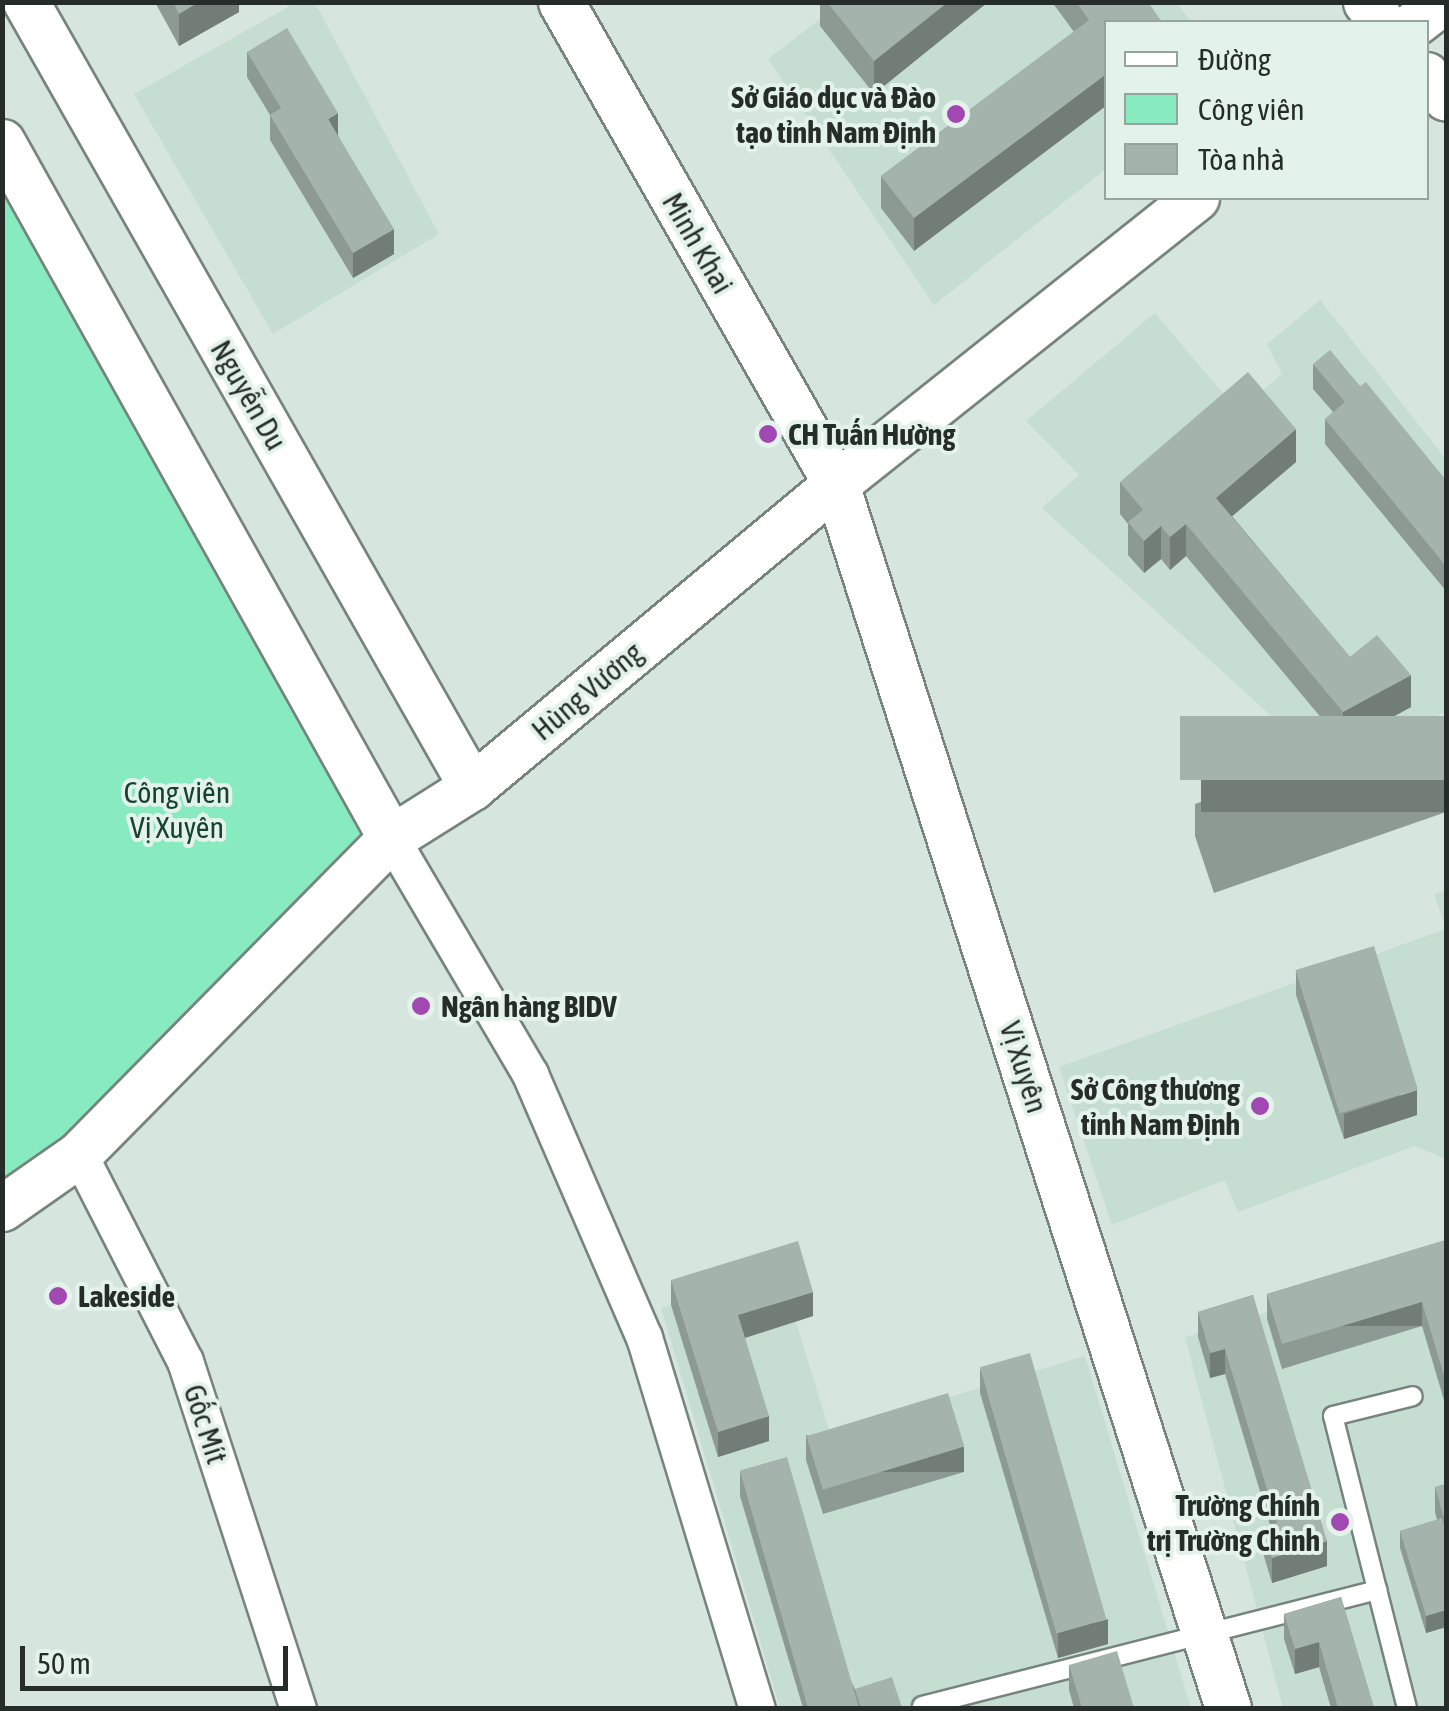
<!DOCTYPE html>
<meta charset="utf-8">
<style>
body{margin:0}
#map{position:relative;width:1449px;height:1711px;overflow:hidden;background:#d6e5dd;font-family:"Asap Condensed",sans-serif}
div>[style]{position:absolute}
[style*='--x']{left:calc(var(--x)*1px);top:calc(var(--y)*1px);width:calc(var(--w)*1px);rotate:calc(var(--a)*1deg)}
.built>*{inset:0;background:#c6ded2}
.green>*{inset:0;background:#88ebc0}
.roads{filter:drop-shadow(2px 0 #76847d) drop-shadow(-2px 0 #76847d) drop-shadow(0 2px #76847d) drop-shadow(0 -2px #76847d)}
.service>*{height:18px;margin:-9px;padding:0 9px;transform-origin:9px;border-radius:9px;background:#fff}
.minor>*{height:35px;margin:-17.5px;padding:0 17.5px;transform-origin:17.5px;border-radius:17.5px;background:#fff}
.tertiary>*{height:45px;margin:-22.5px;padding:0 22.5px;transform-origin:22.5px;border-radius:22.5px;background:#fff}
.wall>*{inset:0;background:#8d9a94}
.shaded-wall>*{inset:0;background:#737d78;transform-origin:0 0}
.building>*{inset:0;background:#a4b3ac;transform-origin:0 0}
.dots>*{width:28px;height:28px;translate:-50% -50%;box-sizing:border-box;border:5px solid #e3f2ea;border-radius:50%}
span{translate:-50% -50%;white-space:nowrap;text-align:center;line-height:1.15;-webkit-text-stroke:8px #e3f2ea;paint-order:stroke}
.poi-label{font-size:30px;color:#262c29;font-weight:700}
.right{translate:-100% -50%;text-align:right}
.left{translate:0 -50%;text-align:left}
.street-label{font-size:30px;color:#262c29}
.park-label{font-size:30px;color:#154231}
.frame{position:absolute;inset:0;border:5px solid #262c29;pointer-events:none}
.legend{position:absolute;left:1104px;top:20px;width:325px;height:180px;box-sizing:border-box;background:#e3f2ea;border:2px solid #97a39d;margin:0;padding:12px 18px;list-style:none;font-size:30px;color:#262c29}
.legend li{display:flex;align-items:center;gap:20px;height:50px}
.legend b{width:50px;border:2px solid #97a39d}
.scale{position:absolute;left:20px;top:1646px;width:268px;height:45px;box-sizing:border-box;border:5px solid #262c29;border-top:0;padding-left:12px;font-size:30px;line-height:35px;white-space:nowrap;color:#262c29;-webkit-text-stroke:8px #e3f2ea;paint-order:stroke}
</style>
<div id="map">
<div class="built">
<i style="clip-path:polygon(295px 3px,315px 3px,439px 234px,273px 334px,134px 94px)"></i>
<i style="clip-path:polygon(841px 3px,1176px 3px,1192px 22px,1106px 22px,1106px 169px,934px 305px,768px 59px)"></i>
<i style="clip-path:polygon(1320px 300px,1446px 459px,1446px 711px,1331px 770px,1042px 508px,1079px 475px,1026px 421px,1155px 313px,1238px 411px,1282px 374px,1267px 344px)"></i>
<i style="clip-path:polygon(1446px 890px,1446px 1159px,1414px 1146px,1238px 1212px,1225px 1180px,1112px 1225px,1059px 1067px,1446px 929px,1434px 894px)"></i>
<i style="clip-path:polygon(1446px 1258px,1446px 1708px,1283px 1708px,1185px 1337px)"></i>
<i style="clip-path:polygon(798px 1266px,813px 1316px,796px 1322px,830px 1433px,1085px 1356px,1191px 1708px,780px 1708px,661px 1308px)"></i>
</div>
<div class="green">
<i style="clip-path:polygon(2px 142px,391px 838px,2px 1208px)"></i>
</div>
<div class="roads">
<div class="service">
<i style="--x:922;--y:1706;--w:470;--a:-14.3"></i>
<i style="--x:1407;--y:1708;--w:301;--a:-104.2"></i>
<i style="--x:1333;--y:1416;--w:82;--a:-14"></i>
</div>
<div class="minor">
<i style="--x:391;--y:838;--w:274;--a:59.5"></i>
<i style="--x:530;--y:1074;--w:287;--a:66.6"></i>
<i style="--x:644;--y:1337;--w:388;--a:73.1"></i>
<i style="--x:79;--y:1154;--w:233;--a:62.9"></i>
<i style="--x:185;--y:1361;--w:365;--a:72"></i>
</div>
<div class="tertiary">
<i style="--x:26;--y:2;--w:903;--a:60.4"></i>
<i style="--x:561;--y:2;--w:555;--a:60.29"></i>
<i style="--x:836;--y:484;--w:1285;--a:72.24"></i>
<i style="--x:1366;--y:2;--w:26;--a:51"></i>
<i style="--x:1416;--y:22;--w:33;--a:-38"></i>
<i style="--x:1426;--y:75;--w:30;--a:49"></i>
<i style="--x:2;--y:142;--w:797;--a:60.8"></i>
<i style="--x:2;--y:1208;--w:94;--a:-35"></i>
<i style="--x:79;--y:1154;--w:444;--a:-45.4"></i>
<i style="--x:391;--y:838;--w:96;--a:-32.2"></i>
<i style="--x:472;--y:787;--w:474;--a:-39.8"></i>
<i style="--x:836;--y:484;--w:460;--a:-38.5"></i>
</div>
</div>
<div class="wall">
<i style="clip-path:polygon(155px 2px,239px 2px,239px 12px,179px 46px)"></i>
<i style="clip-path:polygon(820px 2px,988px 2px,874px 94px,820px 26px)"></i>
<i style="clip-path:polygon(1052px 2px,1148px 2px,914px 251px,881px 208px,881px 176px,1074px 32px)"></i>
<i style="clip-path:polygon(247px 52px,338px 135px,394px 254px,353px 278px,270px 140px,270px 115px,247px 77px)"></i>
<i style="clip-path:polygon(1313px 364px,1360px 386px,1446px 480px,1446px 591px,1325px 444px,1325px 419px,1333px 412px,1313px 389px)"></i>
<i style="clip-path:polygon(1296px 462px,1232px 516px,1350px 657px,1411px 707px,1343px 744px,1186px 556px,1170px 570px,1161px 559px,1144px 573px,1128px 555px,1128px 524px,1120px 514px,1120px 482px)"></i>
<i style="clip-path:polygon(1446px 716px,1446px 812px,1214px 893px,1195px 836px,1195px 804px)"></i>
<i style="clip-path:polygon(1296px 970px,1417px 1115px,1344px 1139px,1296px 995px)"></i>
<i style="clip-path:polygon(1446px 1240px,1446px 1407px,1422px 1326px,1282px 1369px,1267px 1319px,1267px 1294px)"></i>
<i style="clip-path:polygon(671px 1280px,813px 1316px,745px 1338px,769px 1441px,718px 1457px,671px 1305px)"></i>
<i style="clip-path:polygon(1253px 1295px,1327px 1566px,1272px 1583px,1263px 1553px,1263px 1528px,1270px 1525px,1225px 1374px,1210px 1378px,1198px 1337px,1198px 1312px)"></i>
<i style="clip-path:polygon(980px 1368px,1108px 1644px,1058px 1658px,980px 1393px)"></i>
<i style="clip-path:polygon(806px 1435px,964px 1472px,823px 1514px,806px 1460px)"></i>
<i style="clip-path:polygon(740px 1471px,855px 1689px,902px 1708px,803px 1708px,740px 1496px)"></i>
<i style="clip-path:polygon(1446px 1484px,1446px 1627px,1426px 1633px,1400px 1548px,1400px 1531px,1437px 1520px,1435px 1512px,1435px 1487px)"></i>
<i style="clip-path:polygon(1341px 1597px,1374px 1708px,1331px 1708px,1319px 1667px,1295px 1674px,1284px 1639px,1284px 1614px)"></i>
<i style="clip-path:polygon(1069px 1665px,1134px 1708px,1074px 1708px,1069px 1690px)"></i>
</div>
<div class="shaded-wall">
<i style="clip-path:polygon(199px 2px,239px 2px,239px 12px,179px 46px,179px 14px)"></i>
<i style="clip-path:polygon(948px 2px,988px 2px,874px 94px,874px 61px)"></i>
<i style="clip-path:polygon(1106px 74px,1106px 106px,914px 251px,914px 218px)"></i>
<i style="clip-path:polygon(338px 113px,338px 138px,328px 119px)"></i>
<i style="clip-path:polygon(394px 229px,394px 254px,353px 278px,353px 253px)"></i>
<i style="clip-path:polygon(1296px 429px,1296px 462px,1216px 530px,1216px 498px)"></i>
<i style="clip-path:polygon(1186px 524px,1186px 556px,1170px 570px,1170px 537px)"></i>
<i style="clip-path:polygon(1161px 526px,1161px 559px,1144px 573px,1144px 541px)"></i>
<i style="clip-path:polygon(1411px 675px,1411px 707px,1343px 744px,1343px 712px)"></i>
<i style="left:1446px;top:780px;width:32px;height:245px;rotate:90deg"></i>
<i style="clip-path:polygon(1417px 1090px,1417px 1115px,1344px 1139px,1344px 1114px)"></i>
<i style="clip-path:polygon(813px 1292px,813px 1316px,738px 1340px,738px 1315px)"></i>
<i style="left:1422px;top:1302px;width:24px;height:146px;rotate:90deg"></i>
<i style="clip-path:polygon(1225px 1349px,1225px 1374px,1210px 1378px,1210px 1353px)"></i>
<i style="clip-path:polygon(769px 1416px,769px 1441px,718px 1457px,718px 1432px)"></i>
<i style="left:964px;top:1447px;width:25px;height:147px;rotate:90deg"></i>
<i style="clip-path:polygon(1327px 1541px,1327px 1566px,1272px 1583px,1272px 1558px)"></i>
<i style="clip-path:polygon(1446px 1610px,1446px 1627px,1426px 1633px,1426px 1616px)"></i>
<i style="clip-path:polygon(1108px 1619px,1108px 1644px,1058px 1658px,1058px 1633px)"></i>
<i style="clip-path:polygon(1319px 1642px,1319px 1667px,1295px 1674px,1295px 1649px)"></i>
</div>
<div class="building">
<i style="clip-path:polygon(173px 2px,199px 2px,179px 14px)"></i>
<i style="clip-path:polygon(827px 2px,948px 2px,874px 61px)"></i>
<i style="clip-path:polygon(1076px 2px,1148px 2px,1162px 22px,1106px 22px,1106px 74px,914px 218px,881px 176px,1089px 20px)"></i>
<i style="clip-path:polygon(287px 28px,338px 113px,328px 119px,394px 229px,353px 253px,270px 115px,281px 108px,247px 52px)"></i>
<i style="clip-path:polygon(1330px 350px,1360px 386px,1366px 382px,1446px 480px,1446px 566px,1325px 419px,1345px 402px,1313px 364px)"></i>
<i style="clip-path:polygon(1248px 372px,1296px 429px,1216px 498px,1350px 657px,1377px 635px,1411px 675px,1343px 712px,1186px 524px,1170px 537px,1161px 526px,1144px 541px,1128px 522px,1143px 510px,1120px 482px)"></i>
<i style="left:1446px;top:716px;width:64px;height:266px;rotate:90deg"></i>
<i style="left:1374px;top:946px;width:150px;height:82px;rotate:73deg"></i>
<i style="clip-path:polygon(1446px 1240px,1446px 1382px,1422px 1302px,1282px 1344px,1267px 1294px)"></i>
<i style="clip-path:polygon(798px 1241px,813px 1292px,738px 1315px,769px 1416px,718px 1432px,671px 1280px)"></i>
<i style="clip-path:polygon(1253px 1295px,1327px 1541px,1272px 1558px,1263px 1528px,1277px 1523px,1225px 1349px,1210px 1353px,1198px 1312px)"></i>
<i style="left:1030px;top:1353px;width:277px;height:52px;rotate:74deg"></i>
<i style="left:948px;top:1393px;width:56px;height:148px;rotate:73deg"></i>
<i style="left:787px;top:1457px;width:262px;height:49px;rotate:74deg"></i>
<i style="clip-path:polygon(1446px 1484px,1446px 1525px,1435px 1487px)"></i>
<i style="clip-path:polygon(1442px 1518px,1446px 1533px,1446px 1610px,1426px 1616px,1400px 1531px)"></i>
<i style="clip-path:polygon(1341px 1597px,1374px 1708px,1338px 1708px,1319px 1642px,1295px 1649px,1284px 1614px)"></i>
<i style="clip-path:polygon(1117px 1651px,1134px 1708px,1082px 1708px,1069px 1665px)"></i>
<i style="clip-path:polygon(892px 1677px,902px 1708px,861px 1708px,855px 1689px)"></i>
</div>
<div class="dots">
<i style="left:956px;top:114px;background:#a248b3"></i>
<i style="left:768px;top:434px;background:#a248b3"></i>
<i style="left:421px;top:1006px;background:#a248b3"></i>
<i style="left:1260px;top:1106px;background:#a248b3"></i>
<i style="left:58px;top:1296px;background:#a248b3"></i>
<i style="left:1340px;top:1522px;background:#a248b3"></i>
</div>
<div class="poi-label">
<span class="right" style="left:936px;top:114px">Sở Giáo dục và Đào<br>tạo tỉnh Nam Định</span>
<span class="left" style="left:788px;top:434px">CH Tuấn Hường</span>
<span class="left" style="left:441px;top:1006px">Ngân hàng BIDV</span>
<span class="right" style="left:1240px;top:1106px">Sở Công thương<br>tỉnh Nam Định</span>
<span class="left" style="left:78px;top:1296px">Lakeside</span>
<span class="right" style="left:1320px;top:1522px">Trường Chính<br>trị Trường Chinh</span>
</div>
<div class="street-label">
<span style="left:698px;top:243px;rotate:60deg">Minh Khai</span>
<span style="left:249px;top:395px;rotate:60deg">Nguyễn Du</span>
<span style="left:587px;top:691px;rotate:-40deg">Hùng Vương</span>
<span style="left:1024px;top:1067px;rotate:72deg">Vị Xuyên</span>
<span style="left:206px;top:1424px;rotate:72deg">Gốc Mít</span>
</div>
<div class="park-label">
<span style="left:177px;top:809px">Công viên<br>Vị Xuyên</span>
</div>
<div class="frame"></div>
<ul class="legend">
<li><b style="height:12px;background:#fff"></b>Đường</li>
<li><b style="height:28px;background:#88ebc0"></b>Công viên</li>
<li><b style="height:28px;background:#a4b3ac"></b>Tòa nhà</li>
</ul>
<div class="scale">50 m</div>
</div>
